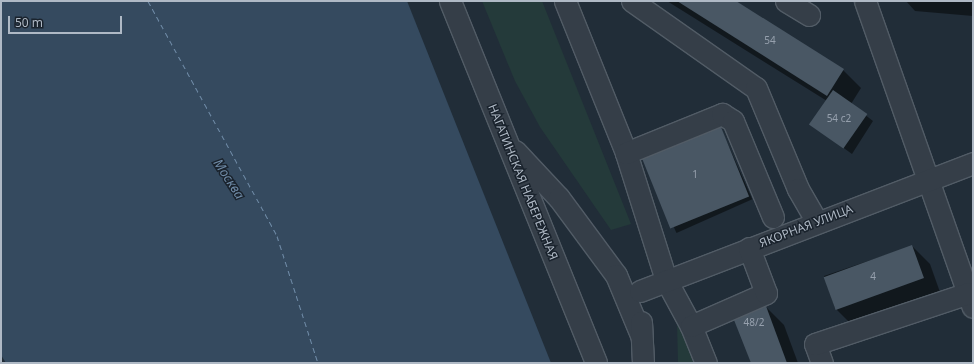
<!DOCTYPE html>
<meta charset="utf-8">
<style>
body{margin:0}
#map{position:relative;width:974px;height:364px;overflow:hidden;background:#212d38;font-family:"Noto Sans",sans-serif}
div>[style]{position:absolute}
[style*='--x']{left:calc(var(--x)*1px);top:calc(var(--y)*1px);width:calc(var(--w)*1px);rotate:calc(var(--a)*1deg)}
.green>*{inset:0;background:#243a3a}
.water>*{inset:0;background:#354a5f}
.shadow>*{inset:0;background:#0007;transform-origin:0 0}
.ferry>*{height:1px;margin-top:-0.5px;transform-origin:0;background:repeating-linear-gradient(90deg,#708ca8 0 5px,transparent 0 9px)}
.building>*{inset:0;background:#495764;transform-origin:0 0}
.roads{filter:drop-shadow(1px 0 #525c66) drop-shadow(-1px 0 #525c66) drop-shadow(0 1px #525c66) drop-shadow(0 -1px #525c66)}
.minor>*{height:21px;margin:-10.5px;padding:0 10.5px;transform-origin:10.5px;border-radius:10.5px;background:#353e48}
span{translate:-50% -50%;white-space:nowrap;text-align:center;line-height:1.15;-webkit-text-stroke:3px #1a232d;paint-order:stroke}
.number-label{font-size:10px;color:#96a0ad}
.number-label span{-webkit-text-stroke-width:0}
.street-label{font-size:12px;color:#afb9c5}
.water-label{font-size:13px;color:#708ca8;font-style:italic}
.frame{position:absolute;inset:0;border:2px solid #afb9c5;pointer-events:none}
.scale{position:absolute;left:8px;top:16px;width:114px;height:18px;box-sizing:border-box;border:2px solid #afb9c5;border-top:0;padding-left:5px;font-size:12px;line-height:14px;white-space:nowrap;color:#afb9c5;-webkit-text-stroke:3px #1a232d;paint-order:stroke}
</style>
<div id="map">
<div class="green">
<i style="clip-path:polygon(482px 1px,542px 1px,631px 224px,611px 230px,540px 127px,515px 81px)"></i>
<i style="clip-path:polygon(677px 322px,700px 363px,678px 363px)"></i>
</div>
<div class="water">
<i style="clip-path:polygon(1px 1px,407px 1px,551px 363px,6px 363px,1px 355px)"></i>
</div>
<div class="shadow">
<i style="clip-path:polygon(667px 1px,732px 1px,843px 70px,861px 88px,851px 104px,873px 121px,852px 154px,812px 125px,827px 101px)"></i>
<i style="clip-path:polygon(906px 1px,973px 1px,973px 16px,915px 11px)"></i>
<i style="left:721px;top:129px;width:77px;height:83px;rotate:66deg"></i>
<i style="clip-path:polygon(912px 246px,930px 264px,941px 295px,853px 326px,835px 308px,824px 276px)"></i>
<i style="clip-path:polygon(766px 307px,784px 325px,798px 363px,752px 363px)"></i>
</div>
<div class="ferry">
<i style="--x:148;--y:1;--w:268;--a:61.2"></i>
<i style="--x:277;--y:236;--w:133;--a:72.1"></i>
</div>
<div class="building">
<i style="clip-path:polygon(677px 1px,736px 1px,844px 69px,827px 96px)"></i>
<i style="left:833px;top:90px;width:42px;height:42px;rotate:35deg"></i>
<i style="left:721px;top:127px;width:75px;height:85px;rotate:68deg"></i>
<i style="left:912px;top:245px;width:35px;height:94px;rotate:70deg"></i>
<i style="clip-path:polygon(766px 306px,787px 363px,751px 363px,734px 320px)"></i>
</div>
<div class="roads">
<div class="minor">
<i style="--x:450;--y:1;--w:390;--a:68"></i>
<i style="--x:565;--y:1;--w:164;--a:68.1"></i>
<i style="--x:626;--y:153;--w:133;--a:72.5"></i>
<i style="--x:666;--y:280;--w:52;--a:61.5"></i>
<i style="--x:691;--y:326;--w:40;--a:68"></i>
<i style="--x:632;--y:1;--w:151;--a:35.1"></i>
<i style="--x:756;--y:88;--w:109;--a:67.4"></i>
<i style="--x:798;--y:189;--w:38;--a:60"></i>
<i style="--x:786;--y:1;--w:27;--a:31"></i>
<i style="--x:865;--y:1;--w:324;--a:70.6"></i>
<i style="--x:515;--y:151;--w:64;--a:46.9"></i>
<i style="--x:559;--y:198;--w:96;--a:53.5"></i>
<i style="--x:616;--y:275;--w:65;--a:67.4"></i>
<i style="--x:626;--y:153;--w:104;--a:-22.1"></i>
<i style="--x:722;--y:114;--w:13;--a:32"></i>
<i style="--x:733;--y:121;--w:104;--a:67.4"></i>
<i style="--x:640;--y:291;--w:357;--a:-21"></i>
<i style="--x:641;--y:322;--w:41;--a:87.2"></i>
<i style="--x:691;--y:326;--w:82;--a:-23.7"></i>
<i style="--x:766;--y:293;--w:48;--a:-110.7"></i>
<i style="--x:822;--y:363;--w:20;--a:-110"></i>
<i style="--x:815;--y:344;--w:161;--a:-18.4"></i>
</div>
</div>
<div class="number-label">
<span style="left:770px;top:41px">54</span>
<span style="left:839px;top:119px">54 с2</span>
<span style="left:695px;top:175px">1</span>
<span style="left:873px;top:277px">4</span>
<span style="left:754px;top:323px">48/2</span>
</div>
<div class="street-label">
<span style="left:523px;top:182px;rotate:68deg">НАГАТИНСКАЯ НАБЕРЕЖНАЯ</span>
<span style="left:806px;top:226px;rotate:-21deg">ЯКОРНАЯ УЛИЦА</span>
</div>
<div class="water-label">
<span style="left:229px;top:179px;rotate:57deg">Москва</span>
</div>
<div class="frame"></div>
<div class="scale">50 m</div>
</div>
